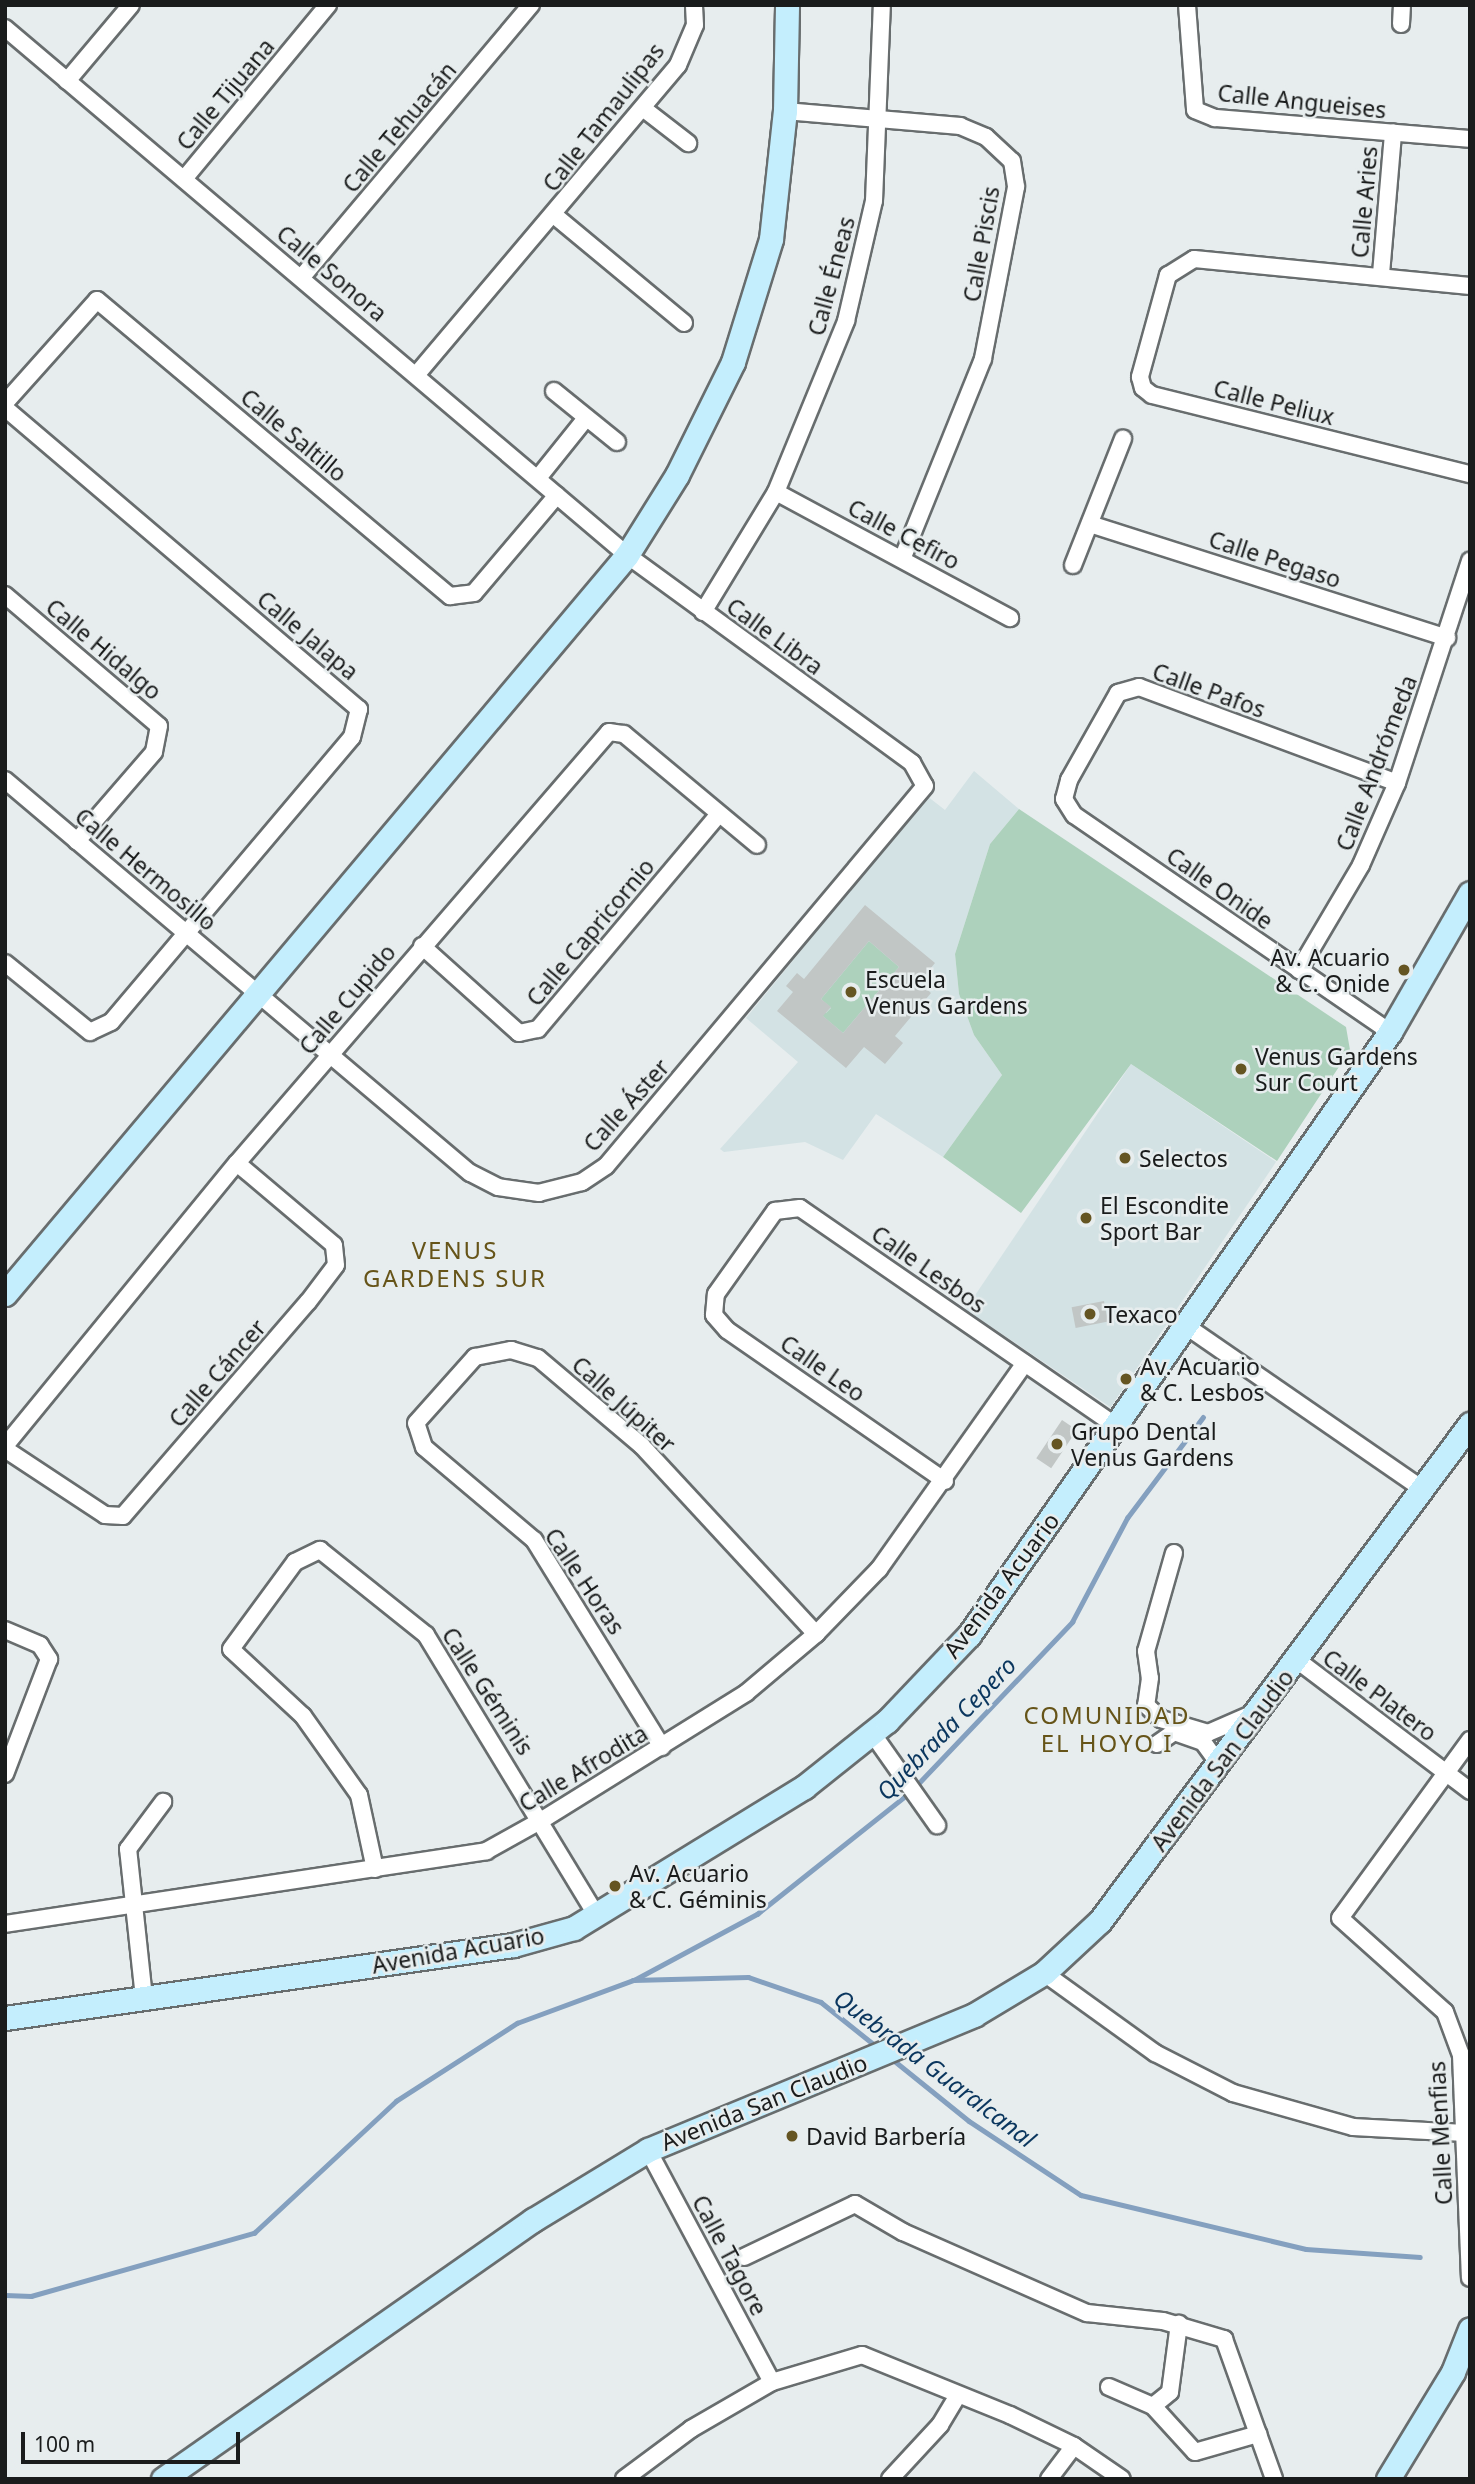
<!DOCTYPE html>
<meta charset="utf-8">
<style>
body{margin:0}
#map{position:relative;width:1475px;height:2484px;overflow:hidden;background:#e7edee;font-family:"Noto Sans",sans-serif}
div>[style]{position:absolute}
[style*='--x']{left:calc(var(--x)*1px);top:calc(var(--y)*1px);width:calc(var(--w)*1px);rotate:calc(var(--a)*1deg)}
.built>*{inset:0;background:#d3e2e4;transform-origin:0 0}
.green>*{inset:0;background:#add1bc}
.stream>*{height:4.5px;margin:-2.25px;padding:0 2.25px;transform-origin:2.25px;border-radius:2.25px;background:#84a0bf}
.building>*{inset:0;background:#c1c6c5;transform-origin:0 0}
.roads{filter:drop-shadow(2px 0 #686d6e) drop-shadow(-2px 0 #686d6e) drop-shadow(0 2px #686d6e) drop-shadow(0 -2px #686d6e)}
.street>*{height:16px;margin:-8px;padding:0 8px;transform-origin:8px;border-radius:8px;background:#fff}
.secondary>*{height:23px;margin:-11.5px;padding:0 11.5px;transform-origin:11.5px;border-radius:11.5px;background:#c4eefd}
.dots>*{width:19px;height:19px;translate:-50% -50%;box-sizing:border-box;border:4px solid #e7edee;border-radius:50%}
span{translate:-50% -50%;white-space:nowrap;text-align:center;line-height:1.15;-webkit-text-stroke:5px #e7edee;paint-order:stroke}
.street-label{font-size:23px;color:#1a1c1c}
.poi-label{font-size:23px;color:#1a1c1c}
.right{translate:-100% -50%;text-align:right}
.left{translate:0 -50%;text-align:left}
.neighbourhood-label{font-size:24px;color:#665418;letter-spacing:2px}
.water-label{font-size:24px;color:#0a365e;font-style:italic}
.frame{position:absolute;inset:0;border:7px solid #1a1c1c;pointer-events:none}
.scale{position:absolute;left:21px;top:2432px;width:219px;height:32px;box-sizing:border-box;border:4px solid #1a1c1c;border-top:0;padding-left:9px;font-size:21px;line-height:24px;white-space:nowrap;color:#1a1c1c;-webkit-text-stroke:5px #e7edee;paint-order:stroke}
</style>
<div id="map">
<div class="built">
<i style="clip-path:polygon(974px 771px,1019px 809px,990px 844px,955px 954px,959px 994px,974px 1035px,1002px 1075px,943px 1157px,876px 1114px,843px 1160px,805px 1142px,724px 1152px,720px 1149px,798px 1062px,746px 1018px,927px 796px,945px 810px)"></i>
<i style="left:1131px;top:1064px;width:175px;height:296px;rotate:34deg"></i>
</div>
<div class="green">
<i style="clip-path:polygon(1019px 809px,1346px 1027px,1350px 1050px,1277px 1161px,1131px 1064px,1021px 1213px,943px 1157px,1002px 1075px,974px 1035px,959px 994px,955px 954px,990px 844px)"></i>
<i style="clip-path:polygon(869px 941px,899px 967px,843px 1033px,813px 1008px,826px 1013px,831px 1008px,821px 999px)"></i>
</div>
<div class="stream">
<i style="--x:915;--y:1787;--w:228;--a:-46.4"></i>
<i style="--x:1072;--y:1622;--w:118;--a:-62.1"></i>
<i style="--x:1127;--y:1518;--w:126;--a:-53"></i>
<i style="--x:634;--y:1980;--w:140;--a:-28.2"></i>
<i style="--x:757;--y:1914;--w:194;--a:-38.5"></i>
<i style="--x:891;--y:2058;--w:100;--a:38.9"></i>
<i style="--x:969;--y:2121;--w:134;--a:33.5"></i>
<i style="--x:1081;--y:2195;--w:231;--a:13.5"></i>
<i style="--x:1306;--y:2249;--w:114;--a:4"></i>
<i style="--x:5;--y:2295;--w:26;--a:2"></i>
<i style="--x:31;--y:2296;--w:232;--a:-15.8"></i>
<i style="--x:254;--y:2233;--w:194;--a:-42.9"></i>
<i style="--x:396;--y:2101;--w:144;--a:-32.8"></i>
<i style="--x:517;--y:2023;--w:124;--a:-20.3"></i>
<i style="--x:633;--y:1980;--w:115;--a:-1.5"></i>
<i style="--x:748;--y:1977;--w:77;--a:18.9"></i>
<i style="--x:821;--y:2002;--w:70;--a:38.7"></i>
</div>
<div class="building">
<i style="clip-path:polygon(evenodd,865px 905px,935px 963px,919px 982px,931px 993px,895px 1036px,903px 1043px,885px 1064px,864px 1047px,846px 1068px,777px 1011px,793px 992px,786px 986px,797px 973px,804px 979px,865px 905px,869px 941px,899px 967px,843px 1033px,823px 1016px,831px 1007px,821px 999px,869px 941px)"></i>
<i style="left:1104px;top:1301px;width:21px;height:33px;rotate:79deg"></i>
<i style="left:1062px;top:1420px;width:18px;height:46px;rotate:34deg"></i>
</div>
<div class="roads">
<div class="street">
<i style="--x:1187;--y:5;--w:105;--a:85.6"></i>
<i style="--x:1195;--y:110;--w:22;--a:22"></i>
<i style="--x:1215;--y:118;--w:256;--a:4.7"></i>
<i style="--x:1401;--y:24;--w:19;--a:-87"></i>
<i style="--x:5;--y:28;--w:815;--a:40.27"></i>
<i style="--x:627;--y:555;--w:353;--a:36.1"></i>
<i style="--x:912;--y:763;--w:26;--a:61"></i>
<i style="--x:925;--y:786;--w:496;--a:130"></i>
<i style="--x:606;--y:1166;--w:29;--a:146"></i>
<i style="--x:582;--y:1182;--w:44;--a:165.7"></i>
<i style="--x:539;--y:1193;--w:41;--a:-171.7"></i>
<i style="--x:498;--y:1187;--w:31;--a:-153"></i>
<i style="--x:470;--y:1173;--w:609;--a:-139.8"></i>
<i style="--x:67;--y:81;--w:99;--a:-49.9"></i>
<i style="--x:644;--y:109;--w:56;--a:37.7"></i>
<i style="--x:785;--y:111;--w:176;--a:4.9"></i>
<i style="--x:960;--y:126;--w:28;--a:23"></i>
<i style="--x:986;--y:137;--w:35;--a:43"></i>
<i style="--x:1012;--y:161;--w:26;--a:81"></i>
<i style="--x:1016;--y:187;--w:175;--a:100.9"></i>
<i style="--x:983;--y:359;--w:214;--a:112"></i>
<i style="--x:184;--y:179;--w:226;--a:-50.4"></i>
<i style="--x:554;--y:215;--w:169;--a:39.7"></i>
<i style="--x:1381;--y:274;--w:142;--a:-85.1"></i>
<i style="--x:301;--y:278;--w:357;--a:-49.9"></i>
<i style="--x:1470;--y:286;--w:277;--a:-174.4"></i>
<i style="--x:1194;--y:259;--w:31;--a:148"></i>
<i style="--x:1168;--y:275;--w:106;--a:105.4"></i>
<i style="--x:1140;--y:377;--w:11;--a:75"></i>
<i style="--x:1143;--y:388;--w:11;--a:38"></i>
<i style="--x:1152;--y:395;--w:328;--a:14"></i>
<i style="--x:417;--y:374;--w:404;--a:-49.8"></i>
<i style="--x:678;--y:65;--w:43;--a:-67"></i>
<i style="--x:695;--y:25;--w:20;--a:-93"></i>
<i style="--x:554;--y:391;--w:81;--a:39"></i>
<i style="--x:5;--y:403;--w:138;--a:-48.2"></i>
<i style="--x:97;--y:300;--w:461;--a:40"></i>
<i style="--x:450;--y:596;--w:24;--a:-7"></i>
<i style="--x:474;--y:593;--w:128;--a:-49.7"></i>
<i style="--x:5;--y:408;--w:465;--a:40.4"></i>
<i style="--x:359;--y:709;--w:29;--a:104"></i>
<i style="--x:352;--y:737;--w:373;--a:130.2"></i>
<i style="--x:111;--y:1022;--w:23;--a:155"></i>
<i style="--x:90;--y:1032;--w:109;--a:-140.9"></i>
<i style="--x:538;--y:478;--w:77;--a:-51.3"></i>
<i style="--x:776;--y:492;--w:266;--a:28.3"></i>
<i style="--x:1090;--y:524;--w:375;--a:17.7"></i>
<i style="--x:1073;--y:565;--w:136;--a:-68.4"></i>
<i style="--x:5;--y:595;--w:202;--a:40.4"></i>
<i style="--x:159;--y:726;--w:26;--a:101"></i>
<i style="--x:154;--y:752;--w:118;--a:130.9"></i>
<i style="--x:703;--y:612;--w:140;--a:-58.7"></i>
<i style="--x:776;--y:492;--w:185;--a:-67.7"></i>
<i style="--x:846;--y:321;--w:123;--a:-76.9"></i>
<i style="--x:874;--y:201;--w:196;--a:-87.7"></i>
<i style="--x:422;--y:946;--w:130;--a:41.9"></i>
<i style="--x:519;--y:1033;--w:19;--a:-12"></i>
<i style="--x:538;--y:1029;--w:281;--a:-49.9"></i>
<i style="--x:1299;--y:970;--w:122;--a:-59.4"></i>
<i style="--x:1361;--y:865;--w:90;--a:-66.3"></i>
<i style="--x:1397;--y:783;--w:234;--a:-71.8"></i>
<i style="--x:1390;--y:1032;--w:383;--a:-145.5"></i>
<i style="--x:1074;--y:815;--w:19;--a:-122"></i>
<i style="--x:1064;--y:799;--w:20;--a:-75"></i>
<i style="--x:1069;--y:780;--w:100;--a:-60.6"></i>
<i style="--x:1118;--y:693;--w:22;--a:-16"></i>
<i style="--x:1139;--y:687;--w:275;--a:20.4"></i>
<i style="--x:1186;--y:1326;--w:289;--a:34.6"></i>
<i style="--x:5;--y:1446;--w:366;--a:-50.7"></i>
<i style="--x:237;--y:1163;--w:569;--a:-49.2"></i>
<i style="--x:609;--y:732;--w:15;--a:8"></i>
<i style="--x:624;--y:734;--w:173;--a:39.8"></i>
<i style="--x:5;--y:1449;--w:120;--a:33.4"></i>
<i style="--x:105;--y:1515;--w:18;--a:3"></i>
<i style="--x:123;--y:1516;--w:283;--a:-49.2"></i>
<i style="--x:308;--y:1302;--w:46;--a:-52.9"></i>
<i style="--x:336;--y:1265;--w:20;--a:-96"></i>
<i style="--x:334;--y:1245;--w:127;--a:-139.8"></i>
<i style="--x:945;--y:1481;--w:265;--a:-145.3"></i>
<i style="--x:727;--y:1330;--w:20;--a:-131"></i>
<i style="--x:714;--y:1315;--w:21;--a:-85"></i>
<i style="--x:716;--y:1294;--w:102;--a:-54.6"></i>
<i style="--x:775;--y:1211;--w:25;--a:-7"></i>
<i style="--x:800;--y:1208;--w:385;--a:34.6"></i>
<i style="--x:1174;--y:1553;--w:102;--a:105.9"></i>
<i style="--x:1146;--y:1651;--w:27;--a:82"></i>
<i style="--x:1150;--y:1678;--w:27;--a:98"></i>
<i style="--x:1146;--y:1705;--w:21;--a:43"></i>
<i style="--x:1161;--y:1719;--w:49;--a:16.6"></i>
<i style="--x:1208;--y:1733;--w:48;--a:-23.4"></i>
<i style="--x:5;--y:1630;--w:38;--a:23"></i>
<i style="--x:40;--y:1645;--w:17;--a:57"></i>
<i style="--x:49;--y:1659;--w:123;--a:110.9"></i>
<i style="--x:1297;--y:1660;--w:217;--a:37.1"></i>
<i style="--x:872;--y:1733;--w:113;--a:54.8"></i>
<i style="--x:1470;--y:1740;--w:220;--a:126.1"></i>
<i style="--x:1340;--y:1918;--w:141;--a:41.8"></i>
<i style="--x:1445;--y:2012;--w:46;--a:69.6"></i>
<i style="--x:1461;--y:2055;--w:223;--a:87.7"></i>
<i style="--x:1157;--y:1744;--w:21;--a:-35"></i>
<i style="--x:1174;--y:1732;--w:31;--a:19"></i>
<i style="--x:1203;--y:1742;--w:27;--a:54"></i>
<i style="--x:662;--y:1747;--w:243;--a:-121.7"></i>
<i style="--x:534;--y:1540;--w:144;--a:-139.8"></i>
<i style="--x:424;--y:1447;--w:25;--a:-108"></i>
<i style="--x:416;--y:1423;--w:89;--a:-48.2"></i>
<i style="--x:475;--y:1357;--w:37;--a:-11"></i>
<i style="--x:511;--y:1350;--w:28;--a:17"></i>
<i style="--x:538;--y:1358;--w:136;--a:40.2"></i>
<i style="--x:642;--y:1446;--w:256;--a:47.2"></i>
<i style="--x:375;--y:1869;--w:76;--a:-102.2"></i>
<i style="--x:359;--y:1795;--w:97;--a:-125.3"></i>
<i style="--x:303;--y:1716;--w:98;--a:-137.1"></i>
<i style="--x:231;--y:1649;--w:108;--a:-53.7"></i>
<i style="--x:295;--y:1562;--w:28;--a:-26"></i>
<i style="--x:320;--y:1550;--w:136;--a:38.7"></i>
<i style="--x:426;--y:1635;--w:329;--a:58.7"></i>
<i style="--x:5;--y:1924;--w:487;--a:-8.6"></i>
<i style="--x:486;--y:1851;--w:64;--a:-29"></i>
<i style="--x:542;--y:1820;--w:240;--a:-31.9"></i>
<i style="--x:746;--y:1693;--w:92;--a:-40.1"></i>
<i style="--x:816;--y:1634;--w:91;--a:-45.9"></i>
<i style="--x:879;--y:1569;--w:252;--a:-54.7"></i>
<i style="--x:1044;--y:1973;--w:137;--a:35.8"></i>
<i style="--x:1155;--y:2053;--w:88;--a:27.1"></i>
<i style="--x:1233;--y:2093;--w:125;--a:15.8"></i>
<i style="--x:1353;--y:2127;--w:112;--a:3.1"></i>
<i style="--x:144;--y:1998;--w:150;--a:-96.1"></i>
<i style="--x:128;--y:1849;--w:59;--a:-53.3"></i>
<i style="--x:648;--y:2150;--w:263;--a:61.9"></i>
<i style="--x:744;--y:2257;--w:123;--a:-25.5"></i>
<i style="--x:855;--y:2204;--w:56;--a:30.3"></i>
<i style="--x:903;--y:2232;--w:201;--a:23.8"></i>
<i style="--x:1087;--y:2313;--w:76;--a:6"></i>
<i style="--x:1163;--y:2321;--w:64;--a:16.4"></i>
<i style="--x:1224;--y:2339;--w:149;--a:70.3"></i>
<i style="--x:1109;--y:2387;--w:48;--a:23.4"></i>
<i style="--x:1153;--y:2406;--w:62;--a:47.6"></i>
<i style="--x:1195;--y:2452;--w:66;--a:-15.9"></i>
<i style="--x:1153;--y:2406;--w:22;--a:-39"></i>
<i style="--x:1170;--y:2392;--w:69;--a:-82.5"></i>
<i style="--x:624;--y:2479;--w:84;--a:-36.7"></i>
<i style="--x:691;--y:2429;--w:94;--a:-30.1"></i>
<i style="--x:772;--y:2382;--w:94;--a:-16.7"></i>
<i style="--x:862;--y:2355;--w:160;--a:22.1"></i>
<i style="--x:1010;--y:2415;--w:71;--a:25.8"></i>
<i style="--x:1074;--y:2446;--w:58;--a:34.5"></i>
<i style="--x:890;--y:2479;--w:74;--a:-47.2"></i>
<i style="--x:940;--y:2425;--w:35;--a:-59"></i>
<i style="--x:1049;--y:2479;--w:41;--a:-52.9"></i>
</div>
<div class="secondary">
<i style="--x:5;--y:1294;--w:966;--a:-49.91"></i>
<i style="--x:627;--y:555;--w:94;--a:-58"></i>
<i style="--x:677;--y:475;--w:126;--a:-63.6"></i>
<i style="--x:733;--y:362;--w:129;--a:-72.8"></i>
<i style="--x:771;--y:239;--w:129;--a:-83.8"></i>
<i style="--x:785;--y:111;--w:106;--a:-88.9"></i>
<i style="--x:5;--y:2018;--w:513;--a:-8.18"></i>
<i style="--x:513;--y:1945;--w:63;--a:-15.6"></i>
<i style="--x:574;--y:1928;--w:270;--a:-31.5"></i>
<i style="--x:804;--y:1787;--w:106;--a:-38.5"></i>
<i style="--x:887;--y:1721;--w:119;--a:-46.4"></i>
<i style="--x:969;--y:1635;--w:735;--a:-55.08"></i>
<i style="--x:1390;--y:1032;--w:160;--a:-60.1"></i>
<i style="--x:163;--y:2479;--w:452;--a:-35"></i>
<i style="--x:533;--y:2220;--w:135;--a:-31.3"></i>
<i style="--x:648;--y:2150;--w:353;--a:-22.5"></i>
<i style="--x:974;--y:2015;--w:82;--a:-31"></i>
<i style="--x:1044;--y:1973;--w:76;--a:-42.9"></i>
<i style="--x:1100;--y:1921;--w:620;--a:-53.33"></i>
<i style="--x:1388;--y:2479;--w:125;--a:-58.7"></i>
<i style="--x:1453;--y:2372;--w:46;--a:-68.4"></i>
</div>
</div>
<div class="dots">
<i style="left:1404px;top:970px;background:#655522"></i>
<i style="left:851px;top:992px;background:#655522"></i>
<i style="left:1241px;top:1069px;background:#655522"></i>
<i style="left:1125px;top:1158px;background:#655522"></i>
<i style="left:1086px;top:1218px;background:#655522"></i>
<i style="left:1090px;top:1314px;background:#655522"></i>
<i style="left:1126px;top:1379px;background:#655522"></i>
<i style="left:1057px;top:1444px;background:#655522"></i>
<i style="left:615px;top:1886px;background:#655522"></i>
<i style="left:792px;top:2136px;background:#655522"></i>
</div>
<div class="street-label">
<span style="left:225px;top:94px;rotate:-50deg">Calle Tijuana</span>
<span style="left:1302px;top:101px;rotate:6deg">Calle Angueises</span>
<span style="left:603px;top:117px;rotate:-52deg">Calle Tamaulipas</span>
<span style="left:399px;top:127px;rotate:-50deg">Calle Tehuacán</span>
<span style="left:1364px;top:202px;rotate:-85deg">Calle Aries</span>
<span style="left:981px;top:244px;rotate:-80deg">Calle Piscis</span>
<span style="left:332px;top:273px;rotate:40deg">Calle Sonora</span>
<span style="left:831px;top:276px;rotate:-75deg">Calle Éneas</span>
<span style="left:1274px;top:402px;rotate:14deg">Calle Peliux</span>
<span style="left:294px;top:435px;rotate:40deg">Calle Saltillo</span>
<span style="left:904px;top:534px;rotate:28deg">Calle Cefiro</span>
<span style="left:1275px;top:559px;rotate:18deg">Calle Pegaso</span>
<span style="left:308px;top:635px;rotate:40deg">Calle Jalapa</span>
<span style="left:775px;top:636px;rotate:36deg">Calle Libra</span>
<span style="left:104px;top:649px;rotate:40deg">Calle Hidalgo</span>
<span style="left:1209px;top:690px;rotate:20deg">Calle Pafos</span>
<span style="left:1376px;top:763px;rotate:-69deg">Calle Andrómeda</span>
<span style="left:146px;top:869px;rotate:40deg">Calle Hermosillo</span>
<span style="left:1220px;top:888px;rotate:35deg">Calle Onide</span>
<span style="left:590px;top:932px;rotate:-50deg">Calle Capricornio</span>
<span style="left:347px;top:999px;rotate:-50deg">Calle Cupido</span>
<span style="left:626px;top:1105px;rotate:-48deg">Calle Áster</span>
<span style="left:929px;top:1269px;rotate:35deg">Calle Lesbos</span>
<span style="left:823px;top:1368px;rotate:35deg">Calle Leo</span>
<span style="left:217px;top:1373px;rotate:-49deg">Calle Cáncer</span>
<span style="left:624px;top:1404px;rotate:42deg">Calle Júpiter</span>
<span style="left:585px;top:1581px;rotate:56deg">Calle Horas</span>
<span style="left:1001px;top:1585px;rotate:-53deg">Avenida Acuario</span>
<span style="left:488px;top:1691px;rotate:57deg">Calle Géminis</span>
<span style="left:1380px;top:1695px;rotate:37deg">Calle Platero</span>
<span style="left:1222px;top:1760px;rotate:-53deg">Avenida San Claudio</span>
<span style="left:583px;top:1768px;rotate:-31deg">Calle Afrodita</span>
<span style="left:458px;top:1950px;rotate:-10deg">Avenida Acuario</span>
<span style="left:764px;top:2102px;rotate:-22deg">Avenida San Claudio</span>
<span style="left:1440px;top:2133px;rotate:-93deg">Calle Menfias</span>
<span style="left:730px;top:2255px;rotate:62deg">Calle Tagore</span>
</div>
<div class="poi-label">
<span class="right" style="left:1390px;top:970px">Av. Acuario<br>&amp; C. Onide</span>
<span class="left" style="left:865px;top:992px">Escuela<br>Venus Gardens</span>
<span class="left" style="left:1255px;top:1069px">Venus Gardens<br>Sur Court</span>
<span class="left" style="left:1139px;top:1158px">Selectos</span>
<span class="left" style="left:1100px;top:1218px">El Escondite<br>Sport Bar</span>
<span class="left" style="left:1104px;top:1314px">Texaco</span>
<span class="left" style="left:1140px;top:1379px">Av. Acuario<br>&amp; C. Lesbos</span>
<span class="left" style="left:1071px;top:1444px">Grupo Dental<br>Venus Gardens</span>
<span class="left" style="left:629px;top:1886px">Av. Acuario<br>&amp; C. Géminis</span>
<span class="left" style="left:806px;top:2136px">David Barbería</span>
</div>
<div class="neighbourhood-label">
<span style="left:455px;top:1264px">VENUS<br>GARDENS SUR</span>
<span style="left:1107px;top:1729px">COMUNIDAD<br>EL HOYO I</span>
</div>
<div class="water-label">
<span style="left:946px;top:1728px;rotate:-46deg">Quebrada Cepero</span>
<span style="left:935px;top:2068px;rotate:37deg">Quebrada Guaralcanal</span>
</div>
<div class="frame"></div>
<div class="scale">100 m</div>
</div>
